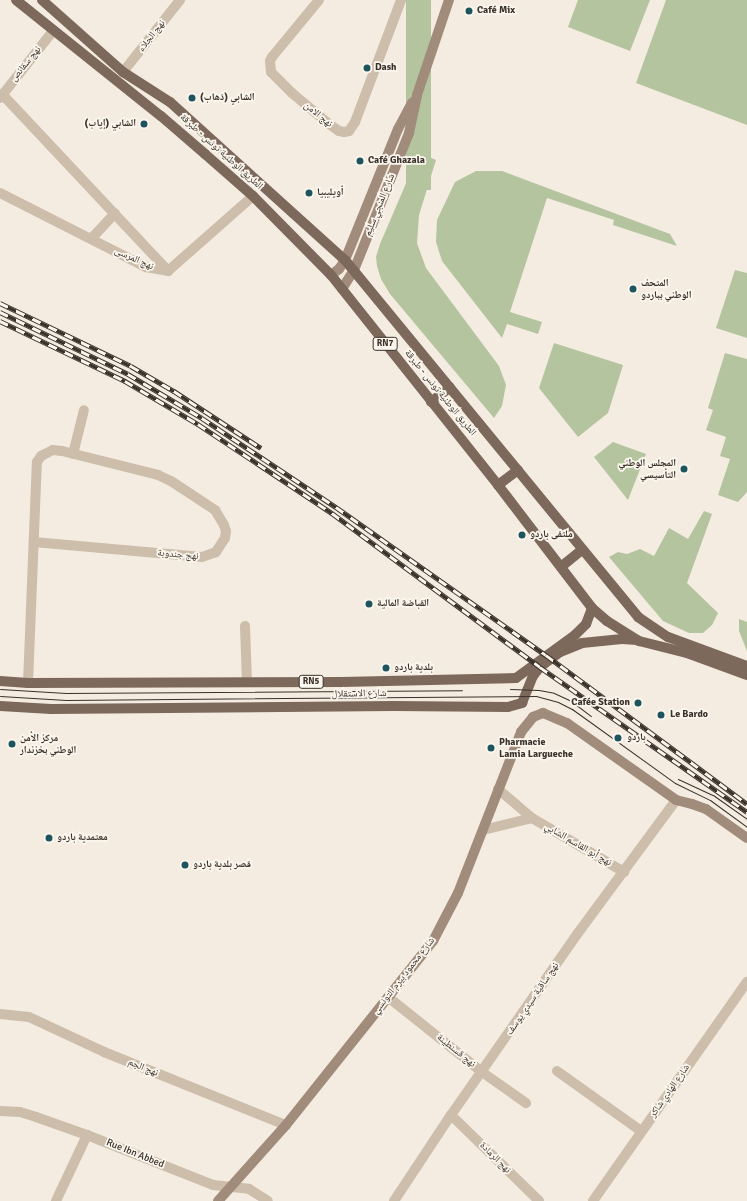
<!DOCTYPE html>
<meta charset="utf-8">
<style>
body{margin:0}
#map{position:relative;width:747px;height:1201px;overflow:hidden;background:#f4ece0;font-family:Signika,"Noto Naskh Arabic",sans-serif}
div>[style]{position:absolute}
[style*='--x']{left:calc(var(--x)*1px);top:calc(var(--y)*1px);width:calc(var(--w)*1px);rotate:calc(var(--a)*1deg)}
.green>*{inset:0;background:#b4c49f;transform-origin:0 0}
.street>*{height:10px;margin:-5px;padding:0 5px;transform-origin:5px;border-radius:5px;background:#cdbdab}
.secondary>*{height:10px;margin:-5px;padding:0 5px;transform-origin:5px;border-radius:5px;background:#a18c7c}
.primary>*{height:10px;margin:-5px;padding:0 5px;transform-origin:5px;border-radius:5px;background:#7d695b}
.tram>*{height:1px;margin:-0.5px;padding:0 0.5px;transform-origin:0.5px;border-radius:0.5px;background:#3a312a}
.rail>*{height:4.5px;margin-top:-2.25px;transform-origin:0;background:repeating-linear-gradient(90deg,#fbf6ed 0 9px,#3a312a 0 18px);box-sizing:border-box;border-block:1px solid #3a312a}
.dots>*{width:11px;height:11px;translate:-50% -50%;box-sizing:border-box;border:2px solid #fbf6ed;border-radius:50%}
span{translate:-50% -50%;white-space:nowrap;text-align:center;line-height:1.15;-webkit-text-stroke:3.5px #fbf6ed;paint-order:stroke}
.shield-label span{padding:1px 3px;background:#fbf6ed;border:1px solid;border-radius:3px;-webkit-text-stroke-width:0}
.shield-label{font-size:9px;color:#3a312a;font-weight:700}
.poi-label{font-size:10px;color:#3a312a;font-weight:700}
.left{translate:0 -50%;text-align:left}
.right{translate:-100% -50%;text-align:right}
.street-label{font-size:10px;color:#3a312a}
</style>
<div id="map">
<div class="green">
<i style="left:406px;top:0;width:25px;height:190px"></i>
<i style="clip-path:polygon(578px 0,650px 0,630px 51px,568px 27px)"></i>
<i style="clip-path:polygon(666px 0,747px 0,747px 125px,636px 83px)"></i>
<i style="clip-path:polygon(419px 153px,436px 160px,419px 215px,417px 243px,426px 268px,499px 366px,506px 385px,502px 406px,494px 418px,390px 294px,381px 279px,377px 266px,376px 257px,380px 244px)"></i>
<i style="clip-path:polygon(476px 171px,502px 171px,670px 234px,677px 246px,613px 225px,614px 220px,547px 198px,510px 312px,542px 322px,538px 334px,507px 324px,502px 338px,442px 261px,436px 242px,437px 220px,455px 182px)"></i>
<i style="clip-path:polygon(735px 270px,747px 273px,747px 338px,716px 328px)"></i>
<i style="clip-path:polygon(554px 343px,623px 365px,608px 413px,578px 437px,539px 388px)"></i>
<i style="clip-path:polygon(725px 353px,747px 359px,747px 492px,738px 502px,718px 495px,730px 459px,720px 456px,726px 437px,706px 430px,713px 410px,708px 408px)"></i>
<i style="clip-path:polygon(613px 442px,646px 454px,628px 500px,594px 457px)"></i>
<i style="clip-path:polygon(704px 511px,712px 514px,687px 583px,718px 613px,712px 625px,703px 633px,689px 633px,663px 621px,609px 557px,618px 552px,627px 554px,640px 549px,654px 556px,669px 528px,688px 539px)"></i>
<i style="clip-path:polygon(739px 619px,747px 622px,747px 651px,739px 631px)"></i>
</div>
<div class="street">
<i style="--x:319;--y:0;--w:74;--a:129.5"></i>
<i style="--x:272;--y:57;--w:4;--a:117"></i>
<i style="--x:270;--y:61;--w:11;--a:85"></i>
<i style="--x:271;--y:72;--w:30;--a:45"></i>
<i style="--x:292;--y:93;--w:48;--a:40"></i>
<i style="--x:329;--y:124;--w:12;--a:35"></i>
<i style="--x:339;--y:131;--w:5;--a:11"></i>
<i style="--x:344;--y:132;--w:5;--a:-11"></i>
<i style="--x:349;--y:131;--w:11;--a:-56"></i>
<i style="--x:355;--y:122;--w:130;--a:-69.3"></i>
<i style="--x:123;--y:72;--w:92;--a:-51.6"></i>
<i style="--x:2;--y:94;--w:243;--a:46.8"></i>
<i style="--x:0;--y:98;--w:85;--a:-51.7"></i>
<i style="--x:0;--y:193;--w:164;--a:26.9"></i>
<i style="--x:146;--y:267;--w:22;--a:10"></i>
<i style="--x:168;--y:271;--w:113;--a:-41.4"></i>
<i style="--x:91;--y:239;--w:35;--a:-47"></i>
<i style="--x:73;--y:454;--w:45;--a:-76"></i>
<i style="--x:245;--y:626;--w:56;--a:88"></i>
<i style="--x:28;--y:683;--w:221;--a:-87.7"></i>
<i style="--x:37;--y:462;--w:7;--a:-56"></i>
<i style="--x:41;--y:456;--w:13;--a:-27"></i>
<i style="--x:53;--y:450;--w:9;--a:6"></i>
<i style="--x:62;--y:451;--w:99;--a:14"></i>
<i style="--x:158;--y:475;--w:14;--a:25"></i>
<i style="--x:171;--y:481;--w:53;--a:33.4"></i>
<i style="--x:215;--y:510;--w:17;--a:59"></i>
<i style="--x:224;--y:525;--w:6;--a:72"></i>
<i style="--x:226;--y:531;--w:7;--a:98"></i>
<i style="--x:225;--y:538;--w:17;--a:123"></i>
<i style="--x:216;--y:552;--w:15;--a:160"></i>
<i style="--x:202;--y:557;--w:169;--a:-174.9"></i>
<i style="--x:498;--y:789;--w:45;--a:40.5"></i>
<i style="--x:532;--y:818;--w:107;--a:30.4"></i>
<i style="--x:483;--y:830;--w:50;--a:-13.8"></i>
<i style="--x:388;--y:997;--w:120;--a:38.6"></i>
<i style="--x:482;--y:1072;--w:54;--a:35.2"></i>
<i style="--x:0;--y:1014;--w:29;--a:6"></i>
<i style="--x:29;--y:1017;--w:83;--a:25"></i>
<i style="--x:104;--y:1052;--w:196;--a:21.9"></i>
<i style="--x:557;--y:1071;--w:103;--a:35.5"></i>
<i style="--x:0;--y:1111;--w:20;--a:3"></i>
<i style="--x:20;--y:1112;--w:17;--a:17"></i>
<i style="--x:36;--y:1117;--w:54;--a:19.4"></i>
<i style="--x:87;--y:1135;--w:136;--a:21.6"></i>
<i style="--x:213;--y:1185;--w:36;--a:6"></i>
<i style="--x:249;--y:1189;--w:22;--a:32"></i>
<i style="--x:451;--y:1115;--w:123;--a:44.3"></i>
<i style="--x:56;--y:1201;--w:73;--a:-64.8"></i>
<i style="--x:394;--y:1201;--w:103;--a:-56.5"></i>
<i style="--x:451;--y:1115;--w:222;--a:-55.1"></i>
<i style="--x:578;--y:933;--w:165;--a:-53.6"></i>
<i style="--x:593;--y:1201;--w:268;--a:-54.9"></i>
</div>
<div class="secondary">
<i style="--x:331;--y:275;--w:10;--a:-37"></i>
<i style="--x:339;--y:269;--w:11;--a:-56"></i>
<i style="--x:345;--y:260;--w:141;--a:-68"></i>
<i style="--x:398;--y:129;--w:30;--a:-62"></i>
<i style="--x:342;--y:289;--w:22;--a:-58"></i>
<i style="--x:354;--y:270;--w:148;--a:-68.1"></i>
<i style="--x:409;--y:133;--w:39;--a:-78"></i>
<i style="--x:417;--y:95;--w:100;--a:-71.4"></i>
<i style="--x:218;--y:1201;--w:102;--a:-48.2"></i>
<i style="--x:286;--y:1125;--w:236;--a:-51.4"></i>
<i style="--x:433;--y:941;--w:54;--a:-62.5"></i>
<i style="--x:458;--y:893;--w:173;--a:-68.6"></i>
<i style="--x:521;--y:732;--w:19;--a:-51"></i>
<i style="--x:533;--y:717;--w:11;--a:-22"></i>
<i style="--x:543;--y:713;--w:26;--a:23"></i>
<i style="--x:567;--y:723;--w:133;--a:35.2"></i>
<i style="--x:676;--y:800;--w:16;--a:14"></i>
<i style="--x:692;--y:804;--w:15;--a:20"></i>
<i style="--x:706;--y:809;--w:50;--a:35.3"></i>
</div>
<div class="primary">
<i style="--x:16;--y:0;--w:186;--a:38.7"></i>
<i style="--x:161;--y:116;--w:58;--a:40.8"></i>
<i style="--x:205;--y:154;--w:64;--a:41.2"></i>
<i style="--x:253;--y:196;--w:111;--a:45.4"></i>
<i style="--x:331;--y:275;--w:268;--a:51.5"></i>
<i style="--x:498;--y:485;--w:155;--a:52.6"></i>
<i style="--x:592;--y:608;--w:20;--a:41"></i>
<i style="--x:607;--y:621;--w:38;--a:32"></i>
<i style="--x:639;--y:641;--w:49;--a:14"></i>
<i style="--x:687;--y:653;--w:64;--a:20.1"></i>
<i style="--x:42;--y:0;--w:108;--a:41.6"></i>
<i style="--x:123;--y:72;--w:56;--a:32.6"></i>
<i style="--x:170;--y:102;--w:236;--a:42.1"></i>
<i style="--x:345;--y:260;--w:462;--a:50.6"></i>
<i style="--x:638;--y:617;--w:36;--a:34"></i>
<i style="--x:668;--y:637;--w:84;--a:20.2"></i>
<i style="--x:431;--y:402;--w:24;--a:-38"></i>
<i style="--x:498;--y:485;--w:25;--a:-37"></i>
<i style="--x:562;--y:566;--w:26;--a:-39"></i>
<i style="--x:0;--y:681;--w:28;--a:4"></i>
<i style="--x:28;--y:683;--w:313;--a:-0.2"></i>
<i style="--x:341;--y:682;--w:175;--a:-1.3"></i>
<i style="--x:516;--y:678;--w:73;--a:-36.1"></i>
<i style="--x:575;--y:635;--w:16;--a:-45"></i>
<i style="--x:586;--y:624;--w:17;--a:-69"></i>
<i style="--x:0;--y:706;--w:51;--a:3.4"></i>
<i style="--x:51;--y:709;--w:343;--a:-0.5"></i>
<i style="--x:394;--y:706;--w:114;--a:0.5"></i>
<i style="--x:508;--y:707;--w:15;--a:-16"></i>
<i style="--x:522;--y:703;--w:29;--a:-68"></i>
<i style="--x:533;--y:676;--w:11;--a:-52"></i>
<i style="--x:540;--y:667;--w:25;--a:-37"></i>
<i style="--x:560;--y:652;--w:24;--a:-22"></i>
<i style="--x:582;--y:643;--w:40;--a:-5.7"></i>
<i style="--x:622;--y:639;--w:15;--a:4"></i>
</div>
<div class="tram">
<i style="--x:0;--y:689;--w:66;--a:3.5"></i>
<i style="--x:66;--y:693;--w:396;--a:-0.4"></i>
<i style="--x:510;--y:689;--w:29;--a:2"></i>
<i style="--x:539;--y:690;--w:15;--a:11"></i>
<i style="--x:554;--y:693;--w:19;--a:25"></i>
<i style="--x:571;--y:701;--w:25;--a:37"></i>
<i style="--x:0;--y:696;--w:66;--a:3.5"></i>
<i style="--x:66;--y:700;--w:470;--a:-0.5"></i>
<i style="--x:536;--y:696;--w:23;--a:15"></i>
<i style="--x:558;--y:702;--w:16;--a:27"></i>
<i style="--x:572;--y:709;--w:127;--a:35.7"></i>
<i style="--x:675;--y:783;--w:39;--a:26"></i>
<i style="--x:710;--y:800;--w:46;--a:36.1"></i>
<i style="--x:678;--y:779;--w:38;--a:25"></i>
<i style="--x:713;--y:795;--w:42;--a:35.2"></i>
</div>
<div class="rail">
<i style="--x:0;--y:303;--w:145;--a:25.7"></i>
<i style="--x:131;--y:366;--w:50;--a:30.2"></i>
<i style="--x:174;--y:391;--w:104;--a:33.2"></i>
<i style="--x:0;--y:312;--w:142;--a:25.8"></i>
<i style="--x:128;--y:374;--w:86;--a:30.7"></i>
<i style="--x:202;--y:418;--w:161;--a:33.6"></i>
<i style="--x:336;--y:507;--w:257;--a:35.2"></i>
<i style="--x:546;--y:655;--w:250;--a:36.5"></i>
<i style="--x:0;--y:321;--w:139;--a:25.6"></i>
<i style="--x:125;--y:381;--w:85;--a:30.5"></i>
<i style="--x:198;--y:424;--w:161;--a:33.6"></i>
<i style="--x:332;--y:513;--w:259;--a:36.5"></i>
<i style="--x:540;--y:667;--w:253;--a:35"></i>
</div>
<div class="dots">
<i style="left:469px;top:11px;background:#1e545e"></i>
<i style="left:367px;top:68px;background:#1e545e"></i>
<i style="left:192px;top:98px;background:#1e545e"></i>
<i style="left:144px;top:124px;background:#1e545e"></i>
<i style="left:360px;top:161px;background:#1e545e"></i>
<i style="left:309px;top:193px;background:#1e545e"></i>
<i style="left:633px;top:289px;background:#1e545e"></i>
<i style="left:684px;top:469px;background:#1e545e"></i>
<i style="left:522px;top:535px;background:#1e545e"></i>
<i style="left:369px;top:604px;background:#1e545e"></i>
<i style="left:386px;top:668px;background:#1e545e"></i>
<i style="left:638px;top:703px;background:#1e545e"></i>
<i style="left:661px;top:715px;background:#1e545e"></i>
<i style="left:618px;top:738px;background:#1e545e"></i>
<i style="left:12px;top:744px;background:#1e545e"></i>
<i style="left:491px;top:748px;background:#1e545e"></i>
<i style="left:49px;top:838px;background:#1e545e"></i>
<i style="left:185px;top:865px;background:#1e545e"></i>
</div>
<div class="shield-label">
<span style="left:385px;top:344px">RN7</span>
<span style="left:311px;top:682px">RN5</span>
</div>
<div class="poi-label">
<span class="left" style="left:477px;top:11px">Café Mix</span>
<span class="left" style="left:375px;top:68px">Dash</span>
<span class="left" style="left:200px;top:98px">الشابي (ذهاب)</span>
<span class="right" style="left:136px;top:124px">الشابي (إياب)</span>
<span class="left" style="left:368px;top:161px">Café Ghazala</span>
<span class="left" style="left:317px;top:193px">أويليبيا</span>
<span class="left" style="left:641px;top:289px">المتحف<br>الوطني بباردو</span>
<span class="right" style="left:676px;top:469px">المجلس الوطني<br>التأسيسي</span>
<span class="left" style="left:530px;top:535px">ملتقى باردو</span>
<span class="left" style="left:377px;top:604px">القباضة المالية</span>
<span class="left" style="left:394px;top:668px">بلدية باردو</span>
<span class="right" style="left:630px;top:703px">Cafée Station</span>
<span class="left" style="left:670px;top:715px">Le Bardo</span>
<span class="left" style="left:20px;top:744px">مركز الأمن<br>الوطني بخزندار</span>
<span class="left" style="left:627px;top:738px">باردو</span>
<span class="left" style="left:499px;top:748px">Pharmacie<br>Lamia Largueche</span>
<span class="left" style="left:57px;top:838px">معتمدية باردو</span>
<span class="left" style="left:193px;top:865px">قصر بلدية باردو</span>
</div>
<div class="street-label">
<span style="left:152px;top:36px;rotate:-52deg">نهج الجلاء</span>
<span style="left:26px;top:64px;rotate:-51deg">نهج سقانص</span>
<span style="left:318px;top:115px;rotate:39deg">نهج الامن</span>
<span style="left:221px;top:152px;rotate:42deg">الطريق الوطنية تونس - طبرقة</span>
<span style="left:380px;top:205px;rotate:-68deg">شارع المنجي سليم</span>
<span style="left:134px;top:259px;rotate:24deg">نهج المرسى</span>
<span style="left:440px;top:393px;rotate:51deg">الطريق الوطنية تونس - طبرقة</span>
<span style="left:178px;top:555px;rotate:5deg">نهج جندوبة</span>
<span style="left:359px;top:694px;rotate:-1deg">شارع الاستقلال</span>
<span style="left:578px;top:845px;rotate:30deg">نهج أبو القاسم الشابي</span>
<span style="left:404px;top:976px;rotate:-52deg">شارع محمود بيرم التونسي</span>
<span style="left:533px;top:999px;rotate:-56deg">نهج ساقية سيدي يوسف</span>
<span style="left:456px;top:1051px;rotate:39deg">نهج قسنطينة</span>
<span style="left:143px;top:1068px;rotate:22deg">نهج الجم</span>
<span style="left:670px;top:1091px;rotate:-55deg">شارع الهادي شاكر</span>
<span style="left:135px;top:1154px;rotate:22deg">Rue Ibn Abbed</span>
<span style="left:495px;top:1158px;rotate:45deg">نهج الرمادة</span>
</div>
</div>
